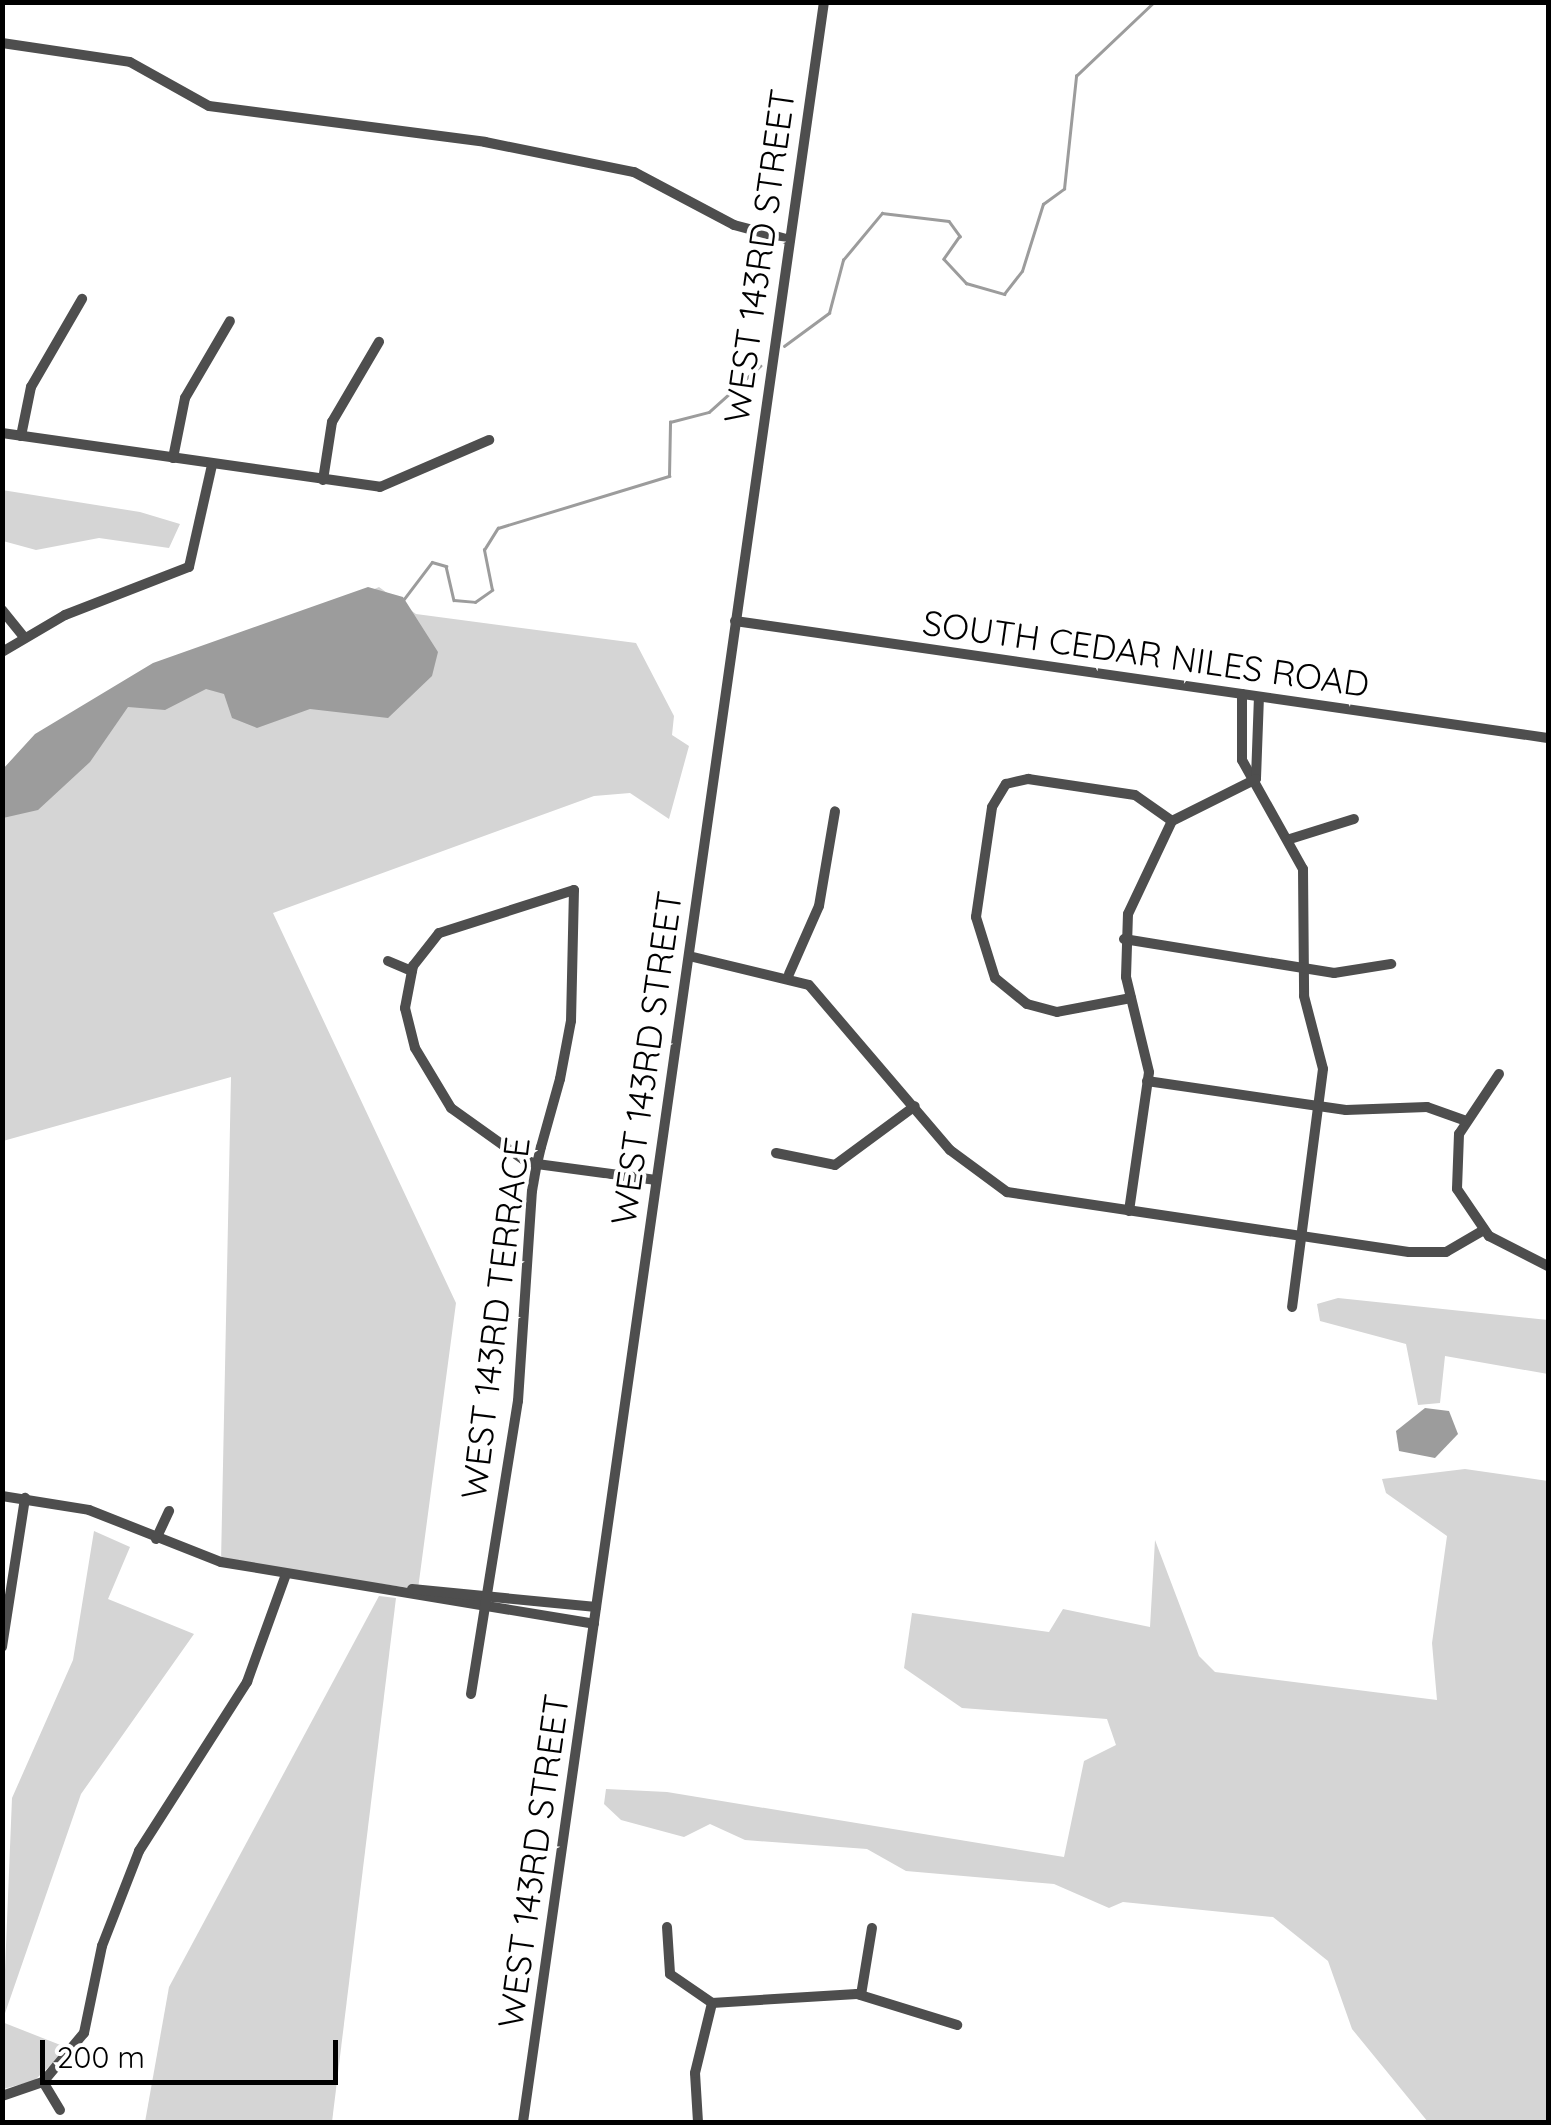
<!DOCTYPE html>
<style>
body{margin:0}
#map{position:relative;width:1551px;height:2125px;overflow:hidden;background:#fff;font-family:Quicksand,sans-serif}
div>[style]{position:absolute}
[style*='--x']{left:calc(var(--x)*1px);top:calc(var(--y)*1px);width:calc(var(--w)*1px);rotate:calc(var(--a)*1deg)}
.green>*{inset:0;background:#d5d5d5}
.water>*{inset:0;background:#9c9c9c}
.stream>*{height:2.5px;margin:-1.25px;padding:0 1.25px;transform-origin:1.25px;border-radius:1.25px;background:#9c9c9c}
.minor>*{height:10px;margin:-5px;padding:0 5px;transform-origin:5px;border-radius:5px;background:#4e4e4e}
span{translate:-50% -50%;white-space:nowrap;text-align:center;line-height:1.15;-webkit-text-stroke:8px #fff;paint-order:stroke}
.street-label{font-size:35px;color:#000}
.frame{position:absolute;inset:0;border:5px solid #000;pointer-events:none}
.scale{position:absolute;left:40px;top:2040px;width:298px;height:45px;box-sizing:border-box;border:5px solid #000;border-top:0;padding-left:12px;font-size:30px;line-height:35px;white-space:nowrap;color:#000;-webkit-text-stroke:8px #fff;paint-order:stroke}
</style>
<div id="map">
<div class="green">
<i style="clip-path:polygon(2px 490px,140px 512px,180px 524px,169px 548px,99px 538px,36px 550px,3px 541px)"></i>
<i style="clip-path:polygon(379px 587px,416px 614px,636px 643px,674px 716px,672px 735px,689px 746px,669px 819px,630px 793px,594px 796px,273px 913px,456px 1303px,418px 1589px,221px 1562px,231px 1077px,3px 1141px,3px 773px,36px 737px)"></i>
<i style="clip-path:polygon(1338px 1298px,1548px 1320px,1548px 1374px,1445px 1356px,1440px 1403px,1418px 1405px,1406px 1344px,1320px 1321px,1317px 1304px)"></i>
<i style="clip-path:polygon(1465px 1469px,1548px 1481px,1548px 2122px,1428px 2122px,1352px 2029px,1328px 1961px,1273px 1917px,1123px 1902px,1109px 1908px,1054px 1884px,906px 1871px,867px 1849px,745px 1840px,710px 1824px,684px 1837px,621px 1820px,604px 1804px,606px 1789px,667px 1792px,1064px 1857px,1084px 1761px,1116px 1745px,1107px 1719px,962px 1708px,904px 1668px,912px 1613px,1049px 1632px,1063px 1609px,1150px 1627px,1155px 1540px,1199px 1656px,1215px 1672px,1437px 1700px,1432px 1643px,1447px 1536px,1386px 1493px,1382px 1479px)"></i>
<i style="clip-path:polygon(94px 1531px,130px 1547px,108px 1599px,194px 1634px,81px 1794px,3px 2019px,12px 1798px,73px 1660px)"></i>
<i style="clip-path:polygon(379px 1596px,396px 1598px,332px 2122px,145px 2122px,169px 1987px)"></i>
<i style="clip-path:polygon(2px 2022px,68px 2048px,34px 2081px,3px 2089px)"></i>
</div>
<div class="water">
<i style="clip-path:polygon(368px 587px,403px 597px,438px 652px,432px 676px,388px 718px,310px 709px,257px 728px,232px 718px,224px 694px,206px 689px,165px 710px,128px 707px,90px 762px,38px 810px,3px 818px,3px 769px,35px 734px,153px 663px)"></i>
<i style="clip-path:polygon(1425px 1408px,1449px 1411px,1458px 1434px,1435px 1458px,1399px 1451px,1396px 1431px)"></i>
</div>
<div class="stream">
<i style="--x:784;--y:346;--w:56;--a:-36.3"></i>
<i style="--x:829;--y:313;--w:55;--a:-75.2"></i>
<i style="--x:843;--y:260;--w:61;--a:-50.3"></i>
<i style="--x:882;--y:213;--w:67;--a:6.8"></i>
<i style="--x:949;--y:221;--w:19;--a:54"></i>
<i style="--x:960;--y:236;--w:28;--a:125"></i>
<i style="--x:944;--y:259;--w:33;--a:47"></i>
<i style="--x:966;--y:283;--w:40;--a:16"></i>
<i style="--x:1004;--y:294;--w:29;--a:-52"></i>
<i style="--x:1022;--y:271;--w:70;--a:-72.6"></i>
<i style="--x:1043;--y:204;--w:26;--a:-36"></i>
<i style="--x:1064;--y:189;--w:114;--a:-83.9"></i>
<i style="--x:1076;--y:76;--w:108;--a:-43.5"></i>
<i style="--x:404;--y:599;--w:46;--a:-52.9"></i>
<i style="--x:432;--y:562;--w:15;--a:16"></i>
<i style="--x:446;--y:566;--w:35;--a:77"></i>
<i style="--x:454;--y:600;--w:21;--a:5"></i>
<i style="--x:475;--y:602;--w:21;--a:-35"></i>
<i style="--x:492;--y:590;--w:41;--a:-101.3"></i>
<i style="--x:484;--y:550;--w:26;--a:-58"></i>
<i style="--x:498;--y:528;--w:179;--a:-16.9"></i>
<i style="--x:669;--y:476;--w:54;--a:-88.9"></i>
<i style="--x:670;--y:422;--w:40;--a:-14.4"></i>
<i style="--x:709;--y:412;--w:69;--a:-42"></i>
</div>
<div class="minor">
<i style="--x:2;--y:43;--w:129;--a:8.4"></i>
<i style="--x:130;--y:62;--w:90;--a:29.1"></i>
<i style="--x:209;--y:106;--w:278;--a:7.4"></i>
<i style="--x:485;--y:142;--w:152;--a:11.4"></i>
<i style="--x:634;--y:172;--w:113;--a:27.9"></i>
<i style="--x:734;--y:225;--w:58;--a:15"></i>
<i style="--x:2;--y:433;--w:382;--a:8.1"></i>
<i style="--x:380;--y:487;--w:119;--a:-23.3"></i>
<i style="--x:21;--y:436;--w:50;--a:-78.5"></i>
<i style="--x:31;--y:387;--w:102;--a:-59.9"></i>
<i style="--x:173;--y:458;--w:61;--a:-78.7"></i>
<i style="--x:185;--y:398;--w:89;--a:-59.7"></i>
<i style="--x:323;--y:480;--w:59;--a:-81.2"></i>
<i style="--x:332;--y:422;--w:93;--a:-59.6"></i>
<i style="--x:2;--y:610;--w:35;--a:51"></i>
<i style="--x:735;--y:621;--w:821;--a:8.19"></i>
<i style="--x:2;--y:652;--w:73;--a:-30.4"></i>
<i style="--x:65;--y:615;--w:133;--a:-21.2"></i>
<i style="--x:189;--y:567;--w:105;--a:-77.3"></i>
<i style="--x:1242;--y:694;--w:66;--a:90"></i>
<i style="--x:1242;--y:760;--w:125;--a:60.8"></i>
<i style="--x:1303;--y:869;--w:127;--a:89.5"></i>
<i style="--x:1304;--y:996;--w:75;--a:75.4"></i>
<i style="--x:1323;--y:1069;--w:240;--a:97.4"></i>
<i style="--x:1256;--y:778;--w:81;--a:-87.9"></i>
<i style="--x:1290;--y:839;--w:67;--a:-17.4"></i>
<i style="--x:1124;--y:939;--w:213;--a:9.2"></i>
<i style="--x:1334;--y:973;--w:58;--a:-9"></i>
<i style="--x:689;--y:956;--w:123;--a:13.6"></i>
<i style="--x:809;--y:985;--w:217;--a:49.5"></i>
<i style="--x:950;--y:1150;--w:71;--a:36.4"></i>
<i style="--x:1007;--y:1192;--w:406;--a:8.5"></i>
<i style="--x:1409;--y:1252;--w:37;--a:0"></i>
<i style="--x:1446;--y:1252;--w:44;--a:-30.1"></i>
<i style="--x:388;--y:961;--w:26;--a:23"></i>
<i style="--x:789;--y:974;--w:74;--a:-66.2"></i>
<i style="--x:819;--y:906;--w:96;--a:-80.4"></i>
<i style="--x:1131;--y:998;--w:75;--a:169.3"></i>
<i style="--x:1057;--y:1012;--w:31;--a:-165"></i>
<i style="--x:1027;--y:1004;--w:41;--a:-140.9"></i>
<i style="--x:995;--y:978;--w:64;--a:-107.3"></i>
<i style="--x:976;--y:917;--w:111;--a:-81.7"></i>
<i style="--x:992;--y:807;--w:27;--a:-59"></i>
<i style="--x:1006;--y:784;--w:23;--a:-13"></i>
<i style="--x:1028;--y:779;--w:108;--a:8.5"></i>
<i style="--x:1135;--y:795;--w:45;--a:35.1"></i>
<i style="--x:1499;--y:1074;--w:72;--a:123.7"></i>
<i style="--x:1459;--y:1134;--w:55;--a:92.1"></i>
<i style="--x:1457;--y:1189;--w:57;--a:55.8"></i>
<i style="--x:1489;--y:1236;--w:66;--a:27"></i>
<i style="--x:1147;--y:1081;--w:201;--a:8.3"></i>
<i style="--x:1346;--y:1110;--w:81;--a:-2.1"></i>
<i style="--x:1427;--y:1107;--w:41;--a:19.7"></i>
<i style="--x:776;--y:1153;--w:60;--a:11.5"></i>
<i style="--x:835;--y:1165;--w:99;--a:-36.4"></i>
<i style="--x:1129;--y:1211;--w:140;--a:-81.8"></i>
<i style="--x:1149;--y:1072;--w:98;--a:-103.6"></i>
<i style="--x:1126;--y:977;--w:63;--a:-88.2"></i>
<i style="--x:1128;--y:914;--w:103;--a:-64.7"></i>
<i style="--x:1172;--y:821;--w:94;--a:-26.6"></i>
<i style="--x:2;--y:1496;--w:88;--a:9.1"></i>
<i style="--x:89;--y:1510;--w:142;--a:21.5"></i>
<i style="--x:221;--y:1562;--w:378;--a:9.4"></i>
<i style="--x:156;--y:1539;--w:31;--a:-65"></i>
<i style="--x:412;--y:1589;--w:185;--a:5.6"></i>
<i style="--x:2;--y:1647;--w:151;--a:-81.2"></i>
<i style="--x:471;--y:1694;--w:297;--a:-80.9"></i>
<i style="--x:518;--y:1401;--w:210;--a:-86.2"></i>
<i style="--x:532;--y:1191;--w:27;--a:-80"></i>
<i style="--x:537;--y:1164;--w:17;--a:-77"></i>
<i style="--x:541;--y:1147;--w:71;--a:-74.4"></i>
<i style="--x:560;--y:1079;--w:59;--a:-79.3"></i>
<i style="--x:571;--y:1021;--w:131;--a:-88.7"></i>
<i style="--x:574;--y:890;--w:142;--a:162.3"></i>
<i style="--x:439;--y:933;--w:42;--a:128.2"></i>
<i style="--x:413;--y:966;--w:43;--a:100.8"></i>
<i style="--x:405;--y:1008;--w:41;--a:76"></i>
<i style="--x:415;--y:1048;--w:70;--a:59"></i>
<i style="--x:451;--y:1108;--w:90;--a:35.5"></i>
<i style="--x:524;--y:1160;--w:14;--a:17"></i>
<i style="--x:537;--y:1164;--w:120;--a:7.7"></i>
<i style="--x:667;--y:1927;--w:47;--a:86.3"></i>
<i style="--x:670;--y:1974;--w:51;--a:34.6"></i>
<i style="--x:712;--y:2003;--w:145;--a:-3.6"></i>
<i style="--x:857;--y:1994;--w:105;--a:17.2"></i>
<i style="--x:861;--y:1995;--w:68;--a:-80.7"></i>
<i style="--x:2;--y:2096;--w:43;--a:-18.9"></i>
<i style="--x:60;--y:2110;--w:33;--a:-121"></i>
<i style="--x:43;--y:2082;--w:64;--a:-50.1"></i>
<i style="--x:84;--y:2033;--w:89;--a:-78.3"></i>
<i style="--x:102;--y:1946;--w:102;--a:-68.7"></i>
<i style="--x:139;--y:1851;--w:201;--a:-57.4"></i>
<i style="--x:247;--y:1682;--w:115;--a:-70.1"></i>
<i style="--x:523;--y:2122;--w:2141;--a:-81.92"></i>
<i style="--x:698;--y:2122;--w:49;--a:-93.5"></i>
<i style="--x:695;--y:2073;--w:72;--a:-76.3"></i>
</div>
<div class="street-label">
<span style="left:759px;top:256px;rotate:-82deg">WEST 143RD STREET</span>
<span style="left:1146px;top:653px;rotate:8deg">SOUTH CEDAR NILES ROAD</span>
<span style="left:646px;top:1058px;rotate:-82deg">WEST 143RD STREET</span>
<span style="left:495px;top:1318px;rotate:-83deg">WEST 143RD TERRACE</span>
<span style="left:533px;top:1861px;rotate:-82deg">WEST 143RD STREET</span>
</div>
<div class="frame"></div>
<div class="scale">200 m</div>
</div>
